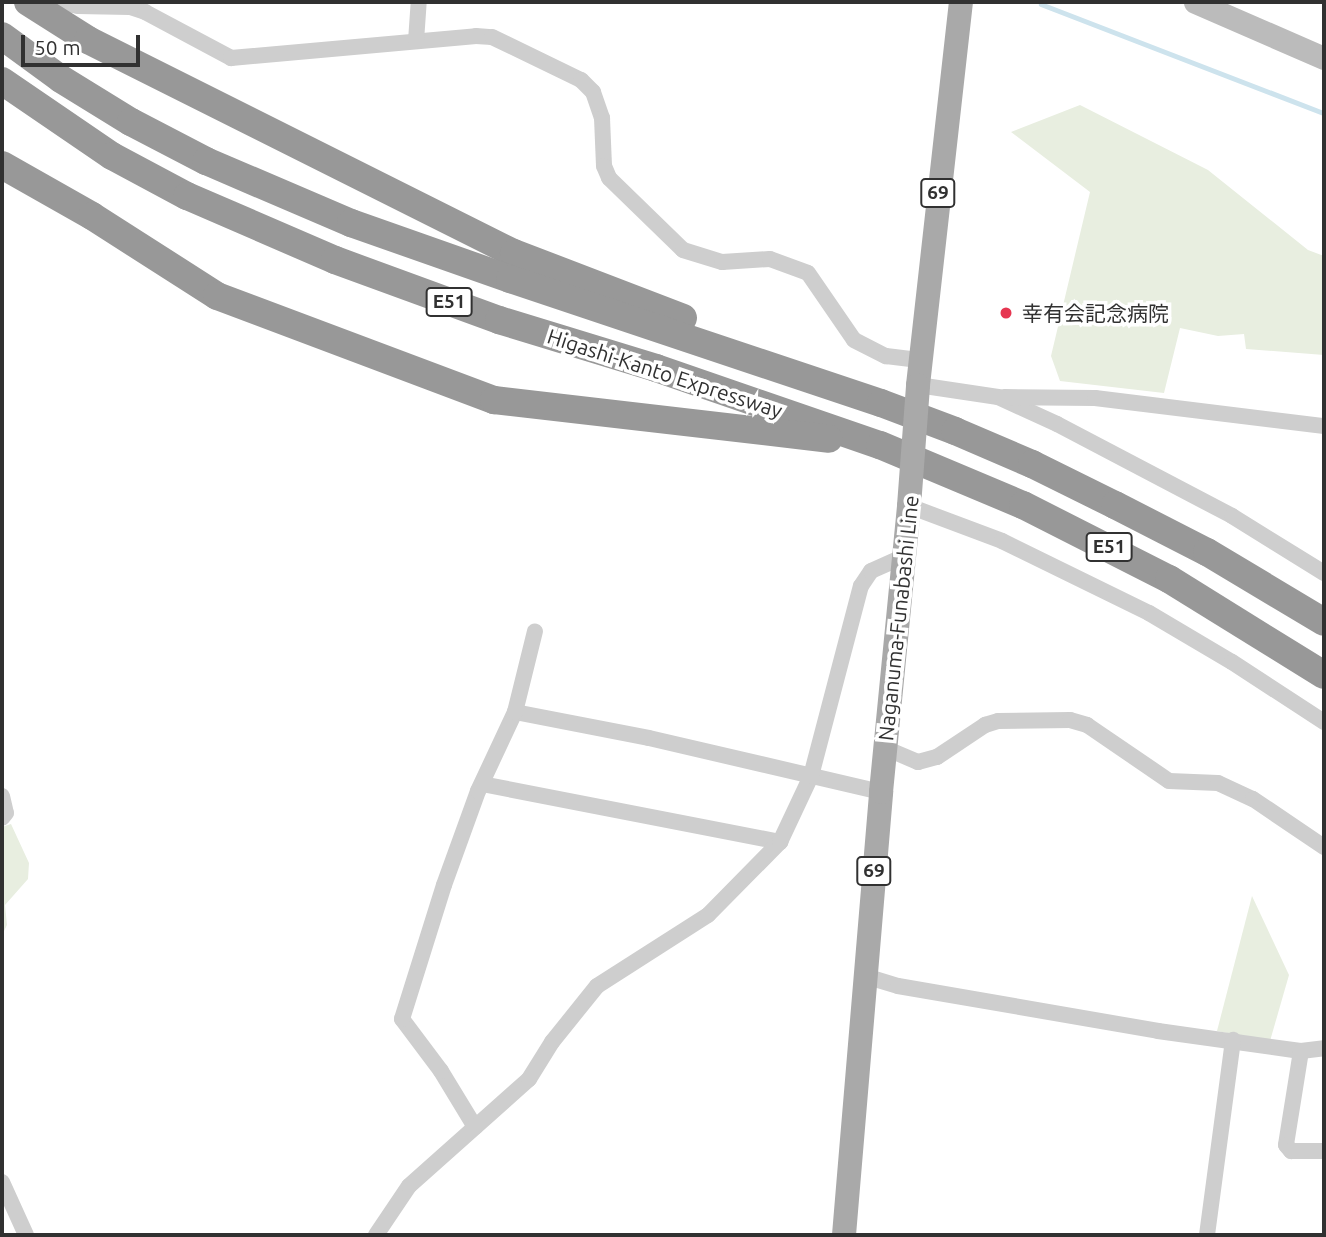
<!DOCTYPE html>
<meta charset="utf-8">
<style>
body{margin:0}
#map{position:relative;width:1326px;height:1237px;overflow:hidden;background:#fff;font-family:Ubuntu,"Noto Sans JP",sans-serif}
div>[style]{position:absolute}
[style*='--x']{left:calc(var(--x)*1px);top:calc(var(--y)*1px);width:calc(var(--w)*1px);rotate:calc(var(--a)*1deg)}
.green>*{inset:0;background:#e8eee0}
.stream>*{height:4.5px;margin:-2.25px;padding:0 2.25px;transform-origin:2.25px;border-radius:2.25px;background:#cde3ed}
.street>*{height:16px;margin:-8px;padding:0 8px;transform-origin:8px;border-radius:8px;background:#cecece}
.secondary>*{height:23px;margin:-11.5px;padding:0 11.5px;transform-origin:11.5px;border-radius:11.5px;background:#bbb}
.primary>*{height:24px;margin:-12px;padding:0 12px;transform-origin:12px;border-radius:12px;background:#a9a9a9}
.highway>*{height:28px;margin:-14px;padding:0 14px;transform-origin:14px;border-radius:14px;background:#989898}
.primary-bridge>*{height:24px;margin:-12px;padding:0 12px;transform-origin:12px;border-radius:12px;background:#a9a9a9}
.dots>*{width:19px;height:19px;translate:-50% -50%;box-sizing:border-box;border:4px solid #fff;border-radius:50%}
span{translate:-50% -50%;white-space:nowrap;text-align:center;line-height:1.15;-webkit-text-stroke:7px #fff;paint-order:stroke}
.shield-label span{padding:2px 5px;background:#fff;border:2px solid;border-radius:5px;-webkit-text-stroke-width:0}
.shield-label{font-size:19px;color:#313131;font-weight:700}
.poi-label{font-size:21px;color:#313131}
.left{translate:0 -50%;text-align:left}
.street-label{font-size:21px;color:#313131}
.frame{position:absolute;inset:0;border:4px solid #313131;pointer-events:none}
.scale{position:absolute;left:21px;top:35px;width:119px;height:32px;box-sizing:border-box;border:4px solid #313131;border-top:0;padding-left:9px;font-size:21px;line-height:24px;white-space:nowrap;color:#313131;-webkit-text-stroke:5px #fff;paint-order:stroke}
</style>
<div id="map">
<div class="green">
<i style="clip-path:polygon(1080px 105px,1208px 170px,1308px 250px,1324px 256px,1324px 355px,1246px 349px,1244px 334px,1218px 336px,1180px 328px,1164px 393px,1060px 381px,1051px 356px,1090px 192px,1011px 132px)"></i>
<i style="clip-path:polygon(11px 824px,29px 863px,28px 879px,5px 905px,7px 925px,2px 935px,2px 827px)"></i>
<i style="clip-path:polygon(1252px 896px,1289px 975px,1270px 1041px,1217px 1031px)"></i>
</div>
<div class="stream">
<i style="--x:1041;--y:4;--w:303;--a:21.1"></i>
</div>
<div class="street">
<i style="--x:57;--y:2;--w:21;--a:11"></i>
<i style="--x:78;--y:6;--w:52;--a:1.1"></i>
<i style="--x:130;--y:7;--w:16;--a:18"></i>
<i style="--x:145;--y:12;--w:98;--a:28.1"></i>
<i style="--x:231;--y:58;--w:246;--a:-5.1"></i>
<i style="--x:476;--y:36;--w:16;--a:4"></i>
<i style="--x:492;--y:37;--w:99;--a:25.8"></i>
<i style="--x:581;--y:80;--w:17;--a:45"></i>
<i style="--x:593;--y:92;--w:28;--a:71"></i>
<i style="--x:602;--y:118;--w:48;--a:87.6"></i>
<i style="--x:604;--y:166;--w:13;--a:67"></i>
<i style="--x:609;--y:178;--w:103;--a:44.2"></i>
<i style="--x:683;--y:250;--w:41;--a:17.1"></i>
<i style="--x:722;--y:262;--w:48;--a:-3.6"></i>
<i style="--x:770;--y:259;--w:40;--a:20.2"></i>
<i style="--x:808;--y:273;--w:81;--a:55.5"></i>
<i style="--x:854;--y:340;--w:36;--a:27"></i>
<i style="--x:886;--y:356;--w:33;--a:7"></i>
<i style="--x:416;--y:41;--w:39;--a:-86"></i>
<i style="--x:918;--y:385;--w:81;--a:8.5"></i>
<i style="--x:998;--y:397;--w:65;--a:24.6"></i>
<i style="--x:1057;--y:424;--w:198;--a:27.7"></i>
<i style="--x:1232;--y:516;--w:108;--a:31.8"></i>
<i style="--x:1004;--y:397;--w:91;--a:0.6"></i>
<i style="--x:1095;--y:398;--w:231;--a:7"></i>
<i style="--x:909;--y:506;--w:99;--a:20.6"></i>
<i style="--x:1002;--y:541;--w:164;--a:26.1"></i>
<i style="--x:1149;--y:613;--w:96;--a:30.6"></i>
<i style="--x:1232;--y:662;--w:110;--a:33.1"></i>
<i style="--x:515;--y:712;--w:136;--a:11"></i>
<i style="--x:649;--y:738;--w:238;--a:13.1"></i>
<i style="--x:885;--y:748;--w:36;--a:23"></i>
<i style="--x:918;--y:762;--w:20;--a:-15"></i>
<i style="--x:937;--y:757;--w:58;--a:-33.7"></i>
<i style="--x:985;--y:725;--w:14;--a:-17"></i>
<i style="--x:998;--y:721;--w:72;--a:-0.8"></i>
<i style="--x:1070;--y:720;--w:18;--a:16"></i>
<i style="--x:1087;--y:725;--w:99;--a:34.3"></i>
<i style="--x:1169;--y:781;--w:49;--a:2.3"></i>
<i style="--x:1218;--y:783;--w:38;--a:25"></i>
<i style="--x:1253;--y:799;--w:86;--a:34.1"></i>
<i style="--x:482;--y:784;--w:304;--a:11"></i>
<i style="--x:2;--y:796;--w:17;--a:77"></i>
<i style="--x:6;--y:813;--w:6;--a:129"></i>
<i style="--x:865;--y:976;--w:34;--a:17"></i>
<i style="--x:898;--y:986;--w:264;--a:9.8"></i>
<i style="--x:1158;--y:1031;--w:144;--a:8"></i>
<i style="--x:1301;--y:1051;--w:23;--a:-7"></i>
<i style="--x:1301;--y:1051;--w:95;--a:99.1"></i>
<i style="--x:1286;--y:1145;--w:8;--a:50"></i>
<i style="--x:1291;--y:1151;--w:33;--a:0"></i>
<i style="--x:475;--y:1127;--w:66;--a:-121.3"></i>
<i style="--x:441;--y:1071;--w:65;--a:-126.9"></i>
<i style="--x:402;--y:1019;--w:140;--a:-72.6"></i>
<i style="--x:444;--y:885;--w:100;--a:-70.1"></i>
<i style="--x:478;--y:791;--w:87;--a:-64.9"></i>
<i style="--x:515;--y:712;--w:83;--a:-76.1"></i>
<i style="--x:2;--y:1182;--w:58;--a:65.6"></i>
<i style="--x:376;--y:1235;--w:59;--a:-56"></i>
<i style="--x:409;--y:1186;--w:161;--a:-41.7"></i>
<i style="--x:529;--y:1079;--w:44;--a:-58.1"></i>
<i style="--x:552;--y:1042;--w:72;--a:-51.2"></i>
<i style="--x:597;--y:986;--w:132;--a:-32.6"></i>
<i style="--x:708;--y:915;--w:103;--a:-45.4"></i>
<i style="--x:780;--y:842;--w:73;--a:-64.8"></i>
<i style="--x:811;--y:776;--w:196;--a:-75.3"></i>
<i style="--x:861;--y:586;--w:18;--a:-56"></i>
<i style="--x:871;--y:571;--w:36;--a:-24"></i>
<i style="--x:1207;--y:1235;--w:197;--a:-82.4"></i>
</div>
<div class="secondary">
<i style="--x:1195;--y:2;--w:141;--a:23.5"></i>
</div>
<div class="primary">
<i style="--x:918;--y:385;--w:385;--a:-83.6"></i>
<i style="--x:844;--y:1235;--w:445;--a:-85.2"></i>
<i style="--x:881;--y:792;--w:287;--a:-84.4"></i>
</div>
<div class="highway">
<i style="--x:28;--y:2;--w:71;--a:32.3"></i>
<i style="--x:88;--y:40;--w:476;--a:26.6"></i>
<i style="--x:514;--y:253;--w:181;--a:21"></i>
<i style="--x:2;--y:36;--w:73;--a:36.1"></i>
<i style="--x:61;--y:79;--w:82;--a:31.6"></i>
<i style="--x:131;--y:122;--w:85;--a:27.5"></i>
<i style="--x:206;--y:161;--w:158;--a:23.2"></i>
<i style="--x:351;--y:223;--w:169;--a:19.4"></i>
<i style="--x:510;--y:279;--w:391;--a:18.5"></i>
<i style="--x:881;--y:403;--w:79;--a:20.7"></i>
<i style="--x:955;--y:431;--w:84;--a:23.2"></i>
<i style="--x:1032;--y:464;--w:93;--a:26.3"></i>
<i style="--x:1115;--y:505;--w:103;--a:27.1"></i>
<i style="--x:1207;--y:552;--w:136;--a:30.9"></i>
<i style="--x:2;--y:81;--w:133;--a:34.3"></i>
<i style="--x:112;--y:156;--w:85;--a:28.1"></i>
<i style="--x:187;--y:196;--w:161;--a:23.4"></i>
<i style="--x:335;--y:260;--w:175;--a:20.1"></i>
<i style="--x:499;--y:320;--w:164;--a:17"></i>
<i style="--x:656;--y:368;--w:237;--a:19"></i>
<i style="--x:880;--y:445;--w:155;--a:22.8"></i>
<i style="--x:1023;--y:505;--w:164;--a:26.9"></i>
<i style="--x:1169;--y:579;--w:182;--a:31.8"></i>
<i style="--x:2;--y:165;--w:103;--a:29.5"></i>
<i style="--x:92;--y:216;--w:148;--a:32.6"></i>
<i style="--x:217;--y:296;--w:296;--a:20.6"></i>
<i style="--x:494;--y:400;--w:337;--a:6.6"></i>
</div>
<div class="primary-bridge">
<i style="--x:909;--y:506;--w:121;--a:-85.7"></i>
</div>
<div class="dots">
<i style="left:1006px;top:313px;background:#e63651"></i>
</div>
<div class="shield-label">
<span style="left:938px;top:193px">69</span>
<span style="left:449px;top:302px">E51</span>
<span style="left:1109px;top:547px">E51</span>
<span style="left:874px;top:871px">69</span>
</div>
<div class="poi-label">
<span class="left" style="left:1022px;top:313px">幸有会記念病院</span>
</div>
<div class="street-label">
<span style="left:665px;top:373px;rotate:18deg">Higashi-Kanto Expressway</span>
<span style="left:898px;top:618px;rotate:-84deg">Naganuma-Funabashi Line</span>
</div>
<div class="frame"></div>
<div class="scale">50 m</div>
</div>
